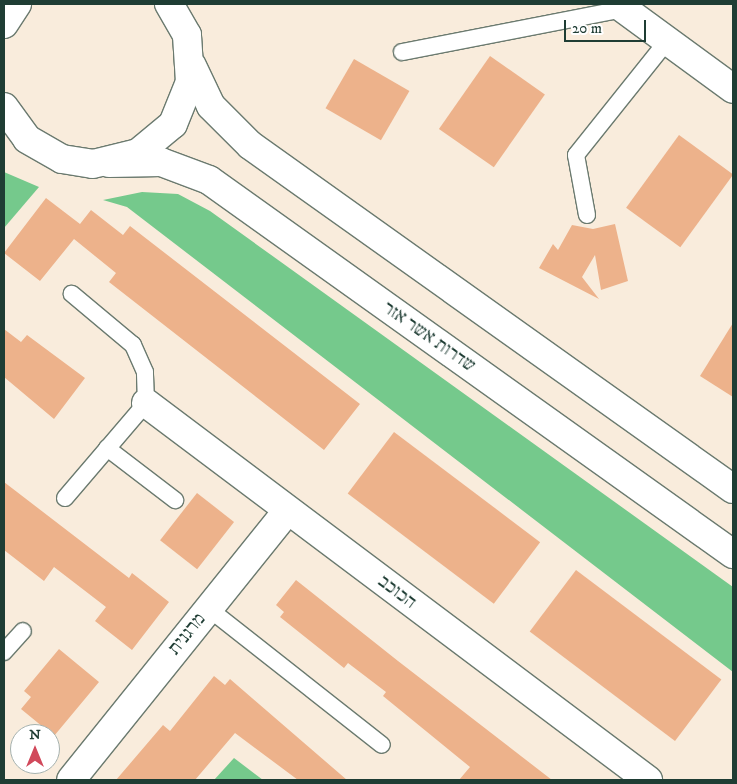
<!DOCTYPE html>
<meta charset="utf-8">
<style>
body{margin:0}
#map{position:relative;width:737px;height:784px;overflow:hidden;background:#f9ecdc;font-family:"IM FELL DW Pica","Frank Ruhl Libre",serif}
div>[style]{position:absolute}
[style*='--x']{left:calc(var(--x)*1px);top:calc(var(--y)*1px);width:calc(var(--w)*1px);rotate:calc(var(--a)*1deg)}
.green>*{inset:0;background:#75c98c}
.building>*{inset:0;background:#edb28b;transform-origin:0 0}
.roads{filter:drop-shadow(1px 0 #6b7a6f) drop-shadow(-1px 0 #6b7a6f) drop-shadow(0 1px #6b7a6f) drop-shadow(0 -1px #6b7a6f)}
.service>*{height:16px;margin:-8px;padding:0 8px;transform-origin:8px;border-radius:8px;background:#fff}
.minor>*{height:28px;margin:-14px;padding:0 14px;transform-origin:14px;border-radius:14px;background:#fff}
.tertiary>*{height:28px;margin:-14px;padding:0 14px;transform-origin:14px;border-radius:14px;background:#fff}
span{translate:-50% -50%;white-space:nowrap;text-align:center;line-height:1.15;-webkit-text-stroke:4px #fff;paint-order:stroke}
.street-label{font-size:19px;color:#1f3d34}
.frame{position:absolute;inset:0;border:5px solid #1f3d34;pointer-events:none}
.north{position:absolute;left:10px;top:724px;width:50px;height:50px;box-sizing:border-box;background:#fff;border:1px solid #a5b1ae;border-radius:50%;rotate:0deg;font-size:14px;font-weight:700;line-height:20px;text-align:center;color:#1f3d34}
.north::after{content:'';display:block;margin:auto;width:18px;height:22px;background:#d1495b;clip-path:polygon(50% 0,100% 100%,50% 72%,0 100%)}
.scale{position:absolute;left:564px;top:20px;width:82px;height:22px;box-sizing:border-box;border:2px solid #1f3d34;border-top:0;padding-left:6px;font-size:15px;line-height:18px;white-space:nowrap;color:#1f3d34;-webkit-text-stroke:4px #fff;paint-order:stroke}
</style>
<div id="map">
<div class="green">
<i style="clip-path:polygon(4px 172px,39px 187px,4px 228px)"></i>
<i style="clip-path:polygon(142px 192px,178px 194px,210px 211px,733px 587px,733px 672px,127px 207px,103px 200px)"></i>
<i style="clip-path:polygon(234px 758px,263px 780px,214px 780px)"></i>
</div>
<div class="building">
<i style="left:490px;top:56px;width:67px;height:89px;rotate:35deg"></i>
<i style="left:354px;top:59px;width:64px;height:57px;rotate:30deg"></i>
<i style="left:679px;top:135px;width:67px;height:90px;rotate:36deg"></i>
<i style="clip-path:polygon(46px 198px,80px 224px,91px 210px,123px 235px,130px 226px,360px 404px,324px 450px,109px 282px,116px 273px,74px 239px,40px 281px,4px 253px)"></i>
<i style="clip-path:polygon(615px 224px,628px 281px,601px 290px,595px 255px,582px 277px,599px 299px,539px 268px,553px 244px,558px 250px,572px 225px,593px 229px)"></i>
<i style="clip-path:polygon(733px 323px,733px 397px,700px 376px)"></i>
<i style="clip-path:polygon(4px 329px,21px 342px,27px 335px,85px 378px,54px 419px,4px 377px)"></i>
<i style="left:394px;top:432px;width:183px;height:77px;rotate:37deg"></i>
<i style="clip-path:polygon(4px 482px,129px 578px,132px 573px,169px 602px,132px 650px,95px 621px,106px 607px,54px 567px,44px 581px,4px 550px)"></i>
<i style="left:197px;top:493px;width:47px;height:60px;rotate:38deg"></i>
<i style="left:576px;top:570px;width:182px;height:77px;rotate:37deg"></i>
<i style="clip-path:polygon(296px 580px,398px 661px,552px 780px,459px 780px,470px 767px,383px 696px,386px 692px,348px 663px,344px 668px,280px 617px,284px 612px,276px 605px)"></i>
<i style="clip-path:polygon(59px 649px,99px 682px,54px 736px,21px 709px,31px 697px,24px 691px)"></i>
<i style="clip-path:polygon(214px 676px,225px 685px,230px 679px,347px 780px,298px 780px,235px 733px,195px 780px,116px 780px,163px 725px,170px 731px)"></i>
</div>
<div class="roads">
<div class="service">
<i style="--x:402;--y:52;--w:226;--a:-11"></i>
<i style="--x:587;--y:215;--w:61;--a:-100.4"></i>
<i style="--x:576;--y:155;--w:146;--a:-51.4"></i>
<i style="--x:107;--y:448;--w:86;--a:37.4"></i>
<i style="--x:65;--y:498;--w:125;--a:-49.5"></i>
<i style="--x:146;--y:403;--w:31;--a:-92"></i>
<i style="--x:145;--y:372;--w:30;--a:-114"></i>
<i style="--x:133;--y:345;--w:80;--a:-140.1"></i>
<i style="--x:208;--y:608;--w:221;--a:38.2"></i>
<i style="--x:4;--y:652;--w:28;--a:-48"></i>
</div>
<div class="minor">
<i style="--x:617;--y:4;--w:144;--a:36.2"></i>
<i style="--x:146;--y:403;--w:628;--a:36.91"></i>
<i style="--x:71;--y:780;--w:346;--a:-51.2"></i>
</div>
<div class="tertiary">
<i style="--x:4;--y:24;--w:24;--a:-57"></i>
<i style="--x:192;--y:66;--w:44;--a:64.6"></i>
<i style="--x:211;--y:106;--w:55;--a:45"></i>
<i style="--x:250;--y:145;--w:593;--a:35.46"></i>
<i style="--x:4;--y:107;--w:39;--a:54"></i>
<i style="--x:27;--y:139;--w:40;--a:29.7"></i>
<i style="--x:62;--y:159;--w:31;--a:9"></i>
<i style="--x:93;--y:164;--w:46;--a:-13.7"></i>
<i style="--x:138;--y:153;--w:45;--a:-39.6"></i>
<i style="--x:173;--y:124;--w:45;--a:-68"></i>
<i style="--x:190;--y:82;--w:47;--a:-93.7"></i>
<i style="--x:187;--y:35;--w:36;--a:-120"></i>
<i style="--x:109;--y:163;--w:52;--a:-1.1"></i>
<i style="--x:161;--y:162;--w:51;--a:20.6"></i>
<i style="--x:209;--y:180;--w:644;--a:35.52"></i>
</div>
</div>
<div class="street-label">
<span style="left:429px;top:337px;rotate:35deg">שדרות אשר אזר</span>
<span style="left:397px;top:592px;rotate:37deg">הכוכב</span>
<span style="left:187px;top:634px;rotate:-51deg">מרגנית</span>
</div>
<div class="frame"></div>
<div class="north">N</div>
<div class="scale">20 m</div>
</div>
